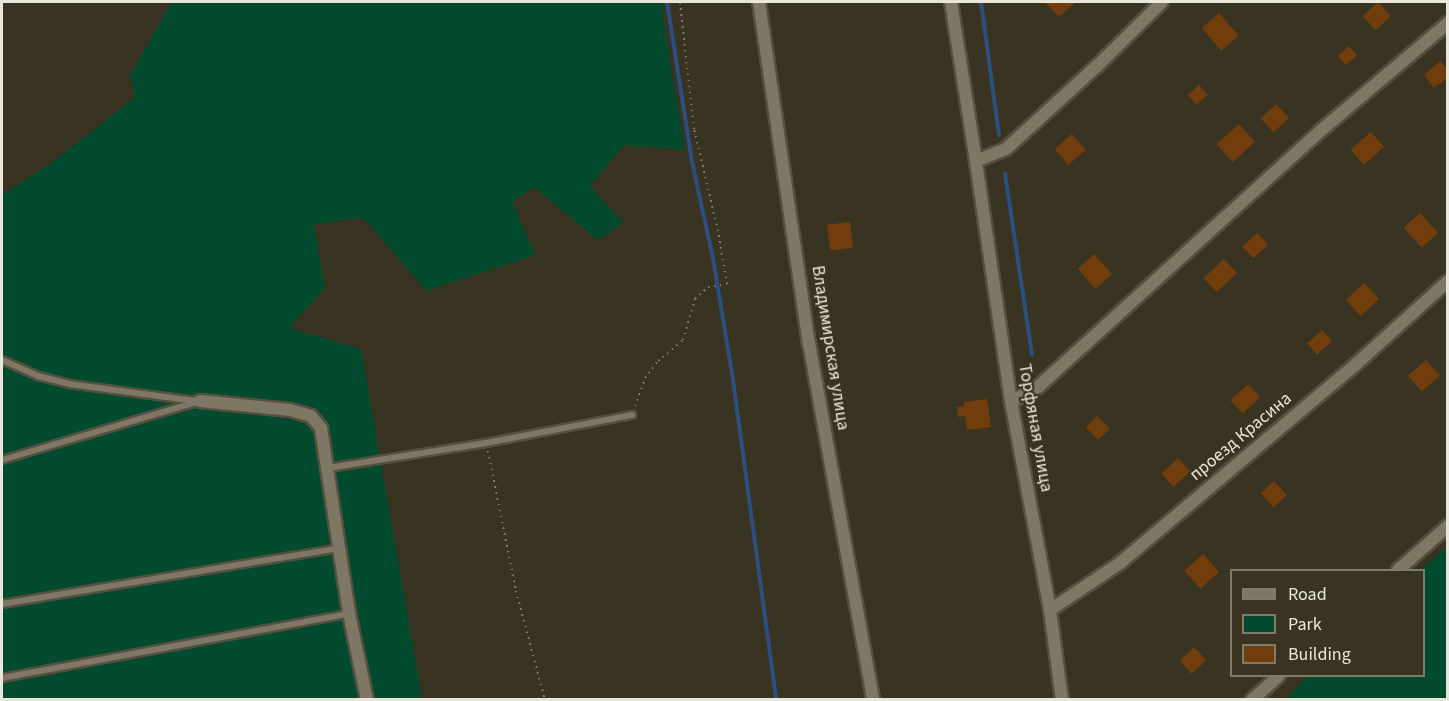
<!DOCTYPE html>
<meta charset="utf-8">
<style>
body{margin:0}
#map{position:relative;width:1449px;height:701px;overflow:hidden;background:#393322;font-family:"Source Sans 3",sans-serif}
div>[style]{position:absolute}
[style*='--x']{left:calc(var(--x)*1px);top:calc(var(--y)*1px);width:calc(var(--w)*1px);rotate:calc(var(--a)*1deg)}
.green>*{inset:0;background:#034b2f}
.stream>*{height:4px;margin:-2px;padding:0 2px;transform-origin:2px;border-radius:2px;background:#2c4f81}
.building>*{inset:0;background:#723d0c;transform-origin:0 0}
.path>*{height:2px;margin-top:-1px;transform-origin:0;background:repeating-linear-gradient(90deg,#817c6e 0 1.5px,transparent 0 6px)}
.roads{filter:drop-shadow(2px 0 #544f40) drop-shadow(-2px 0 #544f40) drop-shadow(0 2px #544f40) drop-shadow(0 -2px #544f40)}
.lane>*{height:6px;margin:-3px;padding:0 3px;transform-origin:3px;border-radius:3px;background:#7e7764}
.street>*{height:12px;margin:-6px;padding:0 6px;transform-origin:6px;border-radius:6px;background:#7e7764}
span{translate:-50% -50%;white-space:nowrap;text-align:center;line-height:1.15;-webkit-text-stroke:4.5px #393322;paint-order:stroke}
.street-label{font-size:18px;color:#e9e6db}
.frame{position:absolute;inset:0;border:3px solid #e9e6db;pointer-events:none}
.legend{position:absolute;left:1230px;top:569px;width:195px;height:108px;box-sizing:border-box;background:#393322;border:2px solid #7f7b6c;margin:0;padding:8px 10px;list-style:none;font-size:18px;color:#e9e6db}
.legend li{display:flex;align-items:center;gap:12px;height:30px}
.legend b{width:30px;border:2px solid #7f7b6c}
</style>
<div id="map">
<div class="green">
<i style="clip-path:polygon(172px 2px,664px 2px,663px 20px,685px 150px,624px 145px,590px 186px,623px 223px,598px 240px,534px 187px,512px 202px,535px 255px,426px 291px,364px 218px,314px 224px,325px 288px,289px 328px,361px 349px,422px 699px,2px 700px,2px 195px,53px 162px,135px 97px,130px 75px)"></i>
<i style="clip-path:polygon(1447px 546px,1447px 699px,1286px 699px,1306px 678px,1312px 676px,1424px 676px,1424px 570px,1421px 570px)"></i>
</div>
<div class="stream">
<i style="--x:667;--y:2;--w:162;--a:81.1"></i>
<i style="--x:692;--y:162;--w:98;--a:77.7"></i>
<i style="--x:713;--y:258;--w:124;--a:80.7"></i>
<i style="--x:733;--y:380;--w:323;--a:82.3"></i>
<i style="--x:981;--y:2;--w:134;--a:82.3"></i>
<i style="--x:1005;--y:174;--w:182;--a:81.5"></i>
</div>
<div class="building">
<i style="clip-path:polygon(1045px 2px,1076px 2px,1059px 17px)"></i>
<i style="left:1378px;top:2px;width:19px;height:21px;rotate:47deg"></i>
<i style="left:1219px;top:13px;width:30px;height:23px;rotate:49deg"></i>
<i style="left:1349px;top:46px;width:12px;height:15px;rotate:48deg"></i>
<i style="clip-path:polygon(1440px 61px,1448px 70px,1448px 77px,1434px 88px,1424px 75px)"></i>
<i style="left:1199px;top:85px;width:13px;height:15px;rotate:48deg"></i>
<i style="left:1276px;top:104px;width:19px;height:21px;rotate:47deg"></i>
<i style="left:1239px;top:124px;width:24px;height:30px;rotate:48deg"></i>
<i style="left:1371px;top:132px;width:20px;height:27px;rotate:49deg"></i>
<i style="left:1072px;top:134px;width:21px;height:23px;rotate:49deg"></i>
<i style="left:1420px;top:213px;width:27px;height:22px;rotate:48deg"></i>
<i style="left:850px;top:222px;width:26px;height:23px;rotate:83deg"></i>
<i style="left:1257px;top:233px;width:16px;height:20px;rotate:47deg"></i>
<i style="left:1094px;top:254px;width:27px;height:22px;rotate:48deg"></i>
<i style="left:1224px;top:259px;width:19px;height:28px;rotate:47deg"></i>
<i style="left:1364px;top:283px;width:22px;height:25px;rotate:47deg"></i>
<i style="left:1322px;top:330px;width:15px;height:20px;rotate:48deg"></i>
<i style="left:1426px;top:360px;width:21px;height:24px;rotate:49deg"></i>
<i style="left:1248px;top:384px;width:18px;height:24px;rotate:47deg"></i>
<i style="clip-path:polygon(987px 399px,991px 427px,967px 430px,965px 416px,958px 417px,957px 407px,964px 406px,964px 402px)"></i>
<i style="left:1097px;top:416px;width:18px;height:16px;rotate:45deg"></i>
<i style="left:1178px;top:458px;width:18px;height:23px;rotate:47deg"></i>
<i style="left:1274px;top:481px;width:19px;height:18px;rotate:47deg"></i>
<i style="left:1203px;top:554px;width:24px;height:25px;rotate:48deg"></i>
<i style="left:1194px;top:647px;width:18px;height:20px;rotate:47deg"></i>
</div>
<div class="path">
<i style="--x:635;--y:406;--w:30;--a:-70"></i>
<i style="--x:645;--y:378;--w:21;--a:-53"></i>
<i style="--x:658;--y:361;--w:33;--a:-40"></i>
<i style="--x:683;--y:340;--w:43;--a:-73.7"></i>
<i style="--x:695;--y:299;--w:18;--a:-43"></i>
<i style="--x:708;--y:287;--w:19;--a:-9"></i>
<i style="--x:727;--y:284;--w:54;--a:-99.6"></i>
<i style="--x:718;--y:231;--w:105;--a:-103.2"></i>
<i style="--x:694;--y:129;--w:128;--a:-96.3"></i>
<i style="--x:488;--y:451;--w:143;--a:78.7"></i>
<i style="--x:516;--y:591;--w:113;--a:75.1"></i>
</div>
<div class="roads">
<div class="lane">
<i style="--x:2;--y:360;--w:39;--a:24"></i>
<i style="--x:38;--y:376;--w:32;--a:14"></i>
<i style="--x:69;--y:384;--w:128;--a:7.6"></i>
<i style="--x:2;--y:460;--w:207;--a:-16.6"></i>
<i style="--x:328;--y:468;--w:160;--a:-9"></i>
<i style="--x:486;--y:443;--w:149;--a:-10.9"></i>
<i style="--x:2;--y:604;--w:342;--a:-9.4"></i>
<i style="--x:2;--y:678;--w:353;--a:-10.5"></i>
</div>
<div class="street">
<i style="--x:759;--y:2;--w:345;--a:81.7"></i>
<i style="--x:809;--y:343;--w:363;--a:79.8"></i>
<i style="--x:951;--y:2;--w:161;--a:81.1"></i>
<i style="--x:200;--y:401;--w:90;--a:5.7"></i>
<i style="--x:290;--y:410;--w:22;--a:16"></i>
<i style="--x:311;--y:416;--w:16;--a:50"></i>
<i style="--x:321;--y:428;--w:187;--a:81.4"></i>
<i style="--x:349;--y:613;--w:89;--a:78.3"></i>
<i style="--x:1011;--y:402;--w:31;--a:-29"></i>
<i style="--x:1038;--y:387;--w:379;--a:-42.2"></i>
<i style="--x:1319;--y:132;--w:169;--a:-40.2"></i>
<i style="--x:1398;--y:570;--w:67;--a:-41.3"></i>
<i style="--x:1050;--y:610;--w:84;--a:-33.9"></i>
<i style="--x:1120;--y:563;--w:306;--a:-40.1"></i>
<i style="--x:1354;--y:366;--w:127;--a:-42.1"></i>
<i style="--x:1062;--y:700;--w:91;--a:-97.6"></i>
<i style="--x:1050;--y:610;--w:212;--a:-100.6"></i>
<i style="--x:1011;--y:402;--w:244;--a:-98.3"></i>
<i style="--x:976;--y:161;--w:32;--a:-22"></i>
<i style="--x:1006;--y:149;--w:123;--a:-42.4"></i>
<i style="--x:1097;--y:66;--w:91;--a:-44.6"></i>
<i style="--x:1252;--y:700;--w:36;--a:-42"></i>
</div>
</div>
<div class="street-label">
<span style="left:830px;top:348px;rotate:81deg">Владимирская улица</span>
<span style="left:1035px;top:428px;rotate:80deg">Торфяная улица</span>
<span style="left:1241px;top:437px;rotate:-40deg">проезд Красина</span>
</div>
<div class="frame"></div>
<ul class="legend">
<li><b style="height:8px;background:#7e7764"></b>Road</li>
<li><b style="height:16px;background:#034b2f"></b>Park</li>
<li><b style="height:16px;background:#723d0c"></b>Building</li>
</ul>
</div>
